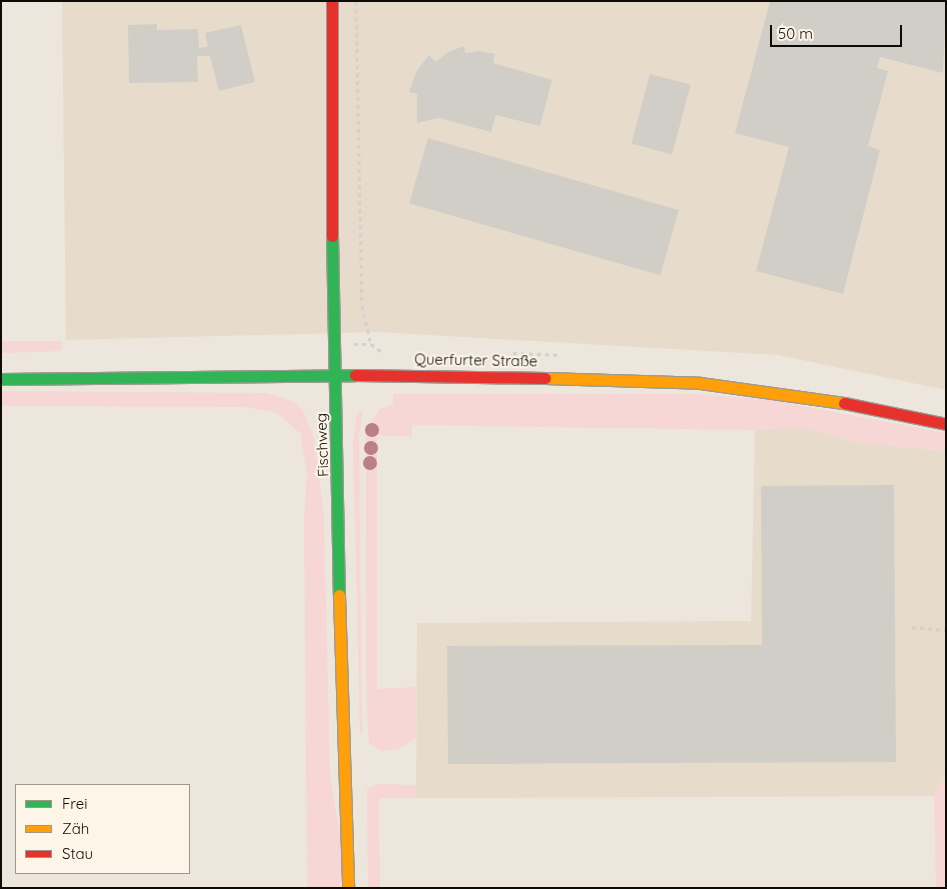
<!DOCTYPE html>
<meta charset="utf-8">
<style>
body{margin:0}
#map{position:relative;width:947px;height:889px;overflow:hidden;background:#ece6dd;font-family:Quicksand,sans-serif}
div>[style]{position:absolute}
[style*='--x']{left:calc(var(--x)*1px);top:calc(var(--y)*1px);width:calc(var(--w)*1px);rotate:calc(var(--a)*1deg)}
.built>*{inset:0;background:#e7dccb}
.green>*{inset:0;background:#f6d7d5}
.building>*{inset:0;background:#d1cec7;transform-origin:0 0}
.path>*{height:3px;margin-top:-1.5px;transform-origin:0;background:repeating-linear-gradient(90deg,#d2d1cf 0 4px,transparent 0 8px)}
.roads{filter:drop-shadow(1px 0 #9e9a93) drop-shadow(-1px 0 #9e9a93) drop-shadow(0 1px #9e9a93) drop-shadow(0 -1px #9e9a93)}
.fast>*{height:11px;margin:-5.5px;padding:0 5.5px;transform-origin:5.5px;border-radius:5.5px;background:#30b455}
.slow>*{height:11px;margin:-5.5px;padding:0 5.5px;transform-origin:5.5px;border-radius:5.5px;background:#ff9f0a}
.jam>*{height:11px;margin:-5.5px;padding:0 5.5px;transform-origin:5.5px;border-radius:5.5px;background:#e5322d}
.trees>*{width:14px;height:14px;margin:-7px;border-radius:50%;background:#ba8086}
span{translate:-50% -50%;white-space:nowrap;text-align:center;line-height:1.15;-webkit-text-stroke:4px #fdf5e8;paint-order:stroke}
.street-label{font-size:15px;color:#0e0b06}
.frame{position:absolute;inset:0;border:2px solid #0e0b06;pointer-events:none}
.legend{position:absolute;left:15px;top:784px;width:175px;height:90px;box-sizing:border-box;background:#fdf5e8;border:1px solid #9d978e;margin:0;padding:6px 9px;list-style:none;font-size:15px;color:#0e0b06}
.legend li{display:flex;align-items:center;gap:10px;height:25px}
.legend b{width:25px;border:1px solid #9d978e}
.scale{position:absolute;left:770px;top:25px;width:132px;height:22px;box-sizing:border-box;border:2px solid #0e0b06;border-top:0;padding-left:6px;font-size:15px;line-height:18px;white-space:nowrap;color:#0e0b06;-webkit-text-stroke:4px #fdf5e8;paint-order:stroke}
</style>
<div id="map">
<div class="built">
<i style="clip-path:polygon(62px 1px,946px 1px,946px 390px,778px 355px,377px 332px,66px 340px)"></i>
<i style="clip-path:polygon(803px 428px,861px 443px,946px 451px,946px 773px,934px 796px,416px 798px,417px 623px,751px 621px,755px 430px)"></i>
</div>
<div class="green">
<i style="clip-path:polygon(1px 341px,61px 341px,62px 351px,1px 353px)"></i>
<i style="clip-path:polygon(1px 391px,266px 393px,295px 402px,304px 412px,314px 439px,324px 516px,330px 774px,341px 844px,342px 888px,307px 888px,304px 519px,307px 473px,300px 433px,277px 413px,246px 407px,1px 406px)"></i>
<i style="clip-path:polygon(393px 394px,699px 394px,770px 400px,946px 433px,946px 451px,861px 443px,803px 428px,755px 430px,412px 425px,412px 437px,377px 435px,377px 689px,416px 687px,416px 738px,399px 749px,381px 751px,369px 743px,366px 690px,366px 429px,380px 409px,393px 405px)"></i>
<i style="clip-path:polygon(363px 409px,359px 435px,362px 732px,360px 736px,353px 443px,356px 417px)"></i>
<i style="clip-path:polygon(946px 773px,946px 888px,936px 888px,934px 796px)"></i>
<i style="clip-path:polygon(378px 784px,416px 785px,416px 798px,381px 798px,379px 801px,380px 888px,368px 888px,367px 789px)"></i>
</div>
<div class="building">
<i style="clip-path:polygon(770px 1px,946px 1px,943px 73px,880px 57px,877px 68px,888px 71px,868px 146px,880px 150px,843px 294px,756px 271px,789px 147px,735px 133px)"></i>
<i style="clip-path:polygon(157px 24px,157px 30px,198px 29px,199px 48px,208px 47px,205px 33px,241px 25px,255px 82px,219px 91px,210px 56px,197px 56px,198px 82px,129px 83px,128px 25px)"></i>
<i style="clip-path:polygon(464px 46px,465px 53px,480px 51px,495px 54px,493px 63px,552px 80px,540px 126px,496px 115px,491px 132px,439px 118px,417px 123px,417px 94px,409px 92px,416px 72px,429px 55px,436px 62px,448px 52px)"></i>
<i style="left:650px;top:74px;width:42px;height:72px;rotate:15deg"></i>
<i style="left:428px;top:138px;width:261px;height:68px;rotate:16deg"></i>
<i style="clip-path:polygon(894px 485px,896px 762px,448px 764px,447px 646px,762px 645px,761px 486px)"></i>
</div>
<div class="path">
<i style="--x:356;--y:1;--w:305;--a:88.9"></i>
<i style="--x:362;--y:306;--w:39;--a:77"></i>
<i style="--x:354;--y:344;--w:17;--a:0"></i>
<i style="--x:371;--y:344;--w:14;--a:36"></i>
<i style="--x:513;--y:353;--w:48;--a:2.4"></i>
<i style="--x:912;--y:627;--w:34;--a:5"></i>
</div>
<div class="roads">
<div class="fast">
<i style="--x:332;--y:236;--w:359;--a:88.9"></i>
<i style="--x:1;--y:379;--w:354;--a:-0.6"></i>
</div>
<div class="slow">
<i style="--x:545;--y:378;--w:155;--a:1.8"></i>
<i style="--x:700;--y:383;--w:145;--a:7.9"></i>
<i style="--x:339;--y:595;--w:293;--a:88.2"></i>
</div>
<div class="jam">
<i style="--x:332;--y:1;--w:235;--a:90"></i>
<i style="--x:355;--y:375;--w:190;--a:0.9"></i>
<i style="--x:844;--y:403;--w:104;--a:11.6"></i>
</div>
</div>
<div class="trees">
<i style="left:372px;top:430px"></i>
<i style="left:371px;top:448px"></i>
<i style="left:370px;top:463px"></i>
</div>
<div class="street-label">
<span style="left:476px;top:360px;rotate:1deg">Querfurter Straße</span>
<span style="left:322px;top:445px;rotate:-92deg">Fischweg</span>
</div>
<div class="frame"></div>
<ul class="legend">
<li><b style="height:6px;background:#30b455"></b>Frei</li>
<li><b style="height:6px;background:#ff9f0a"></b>Zäh</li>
<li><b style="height:6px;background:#e5322d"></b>Stau</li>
</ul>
<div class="scale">50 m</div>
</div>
